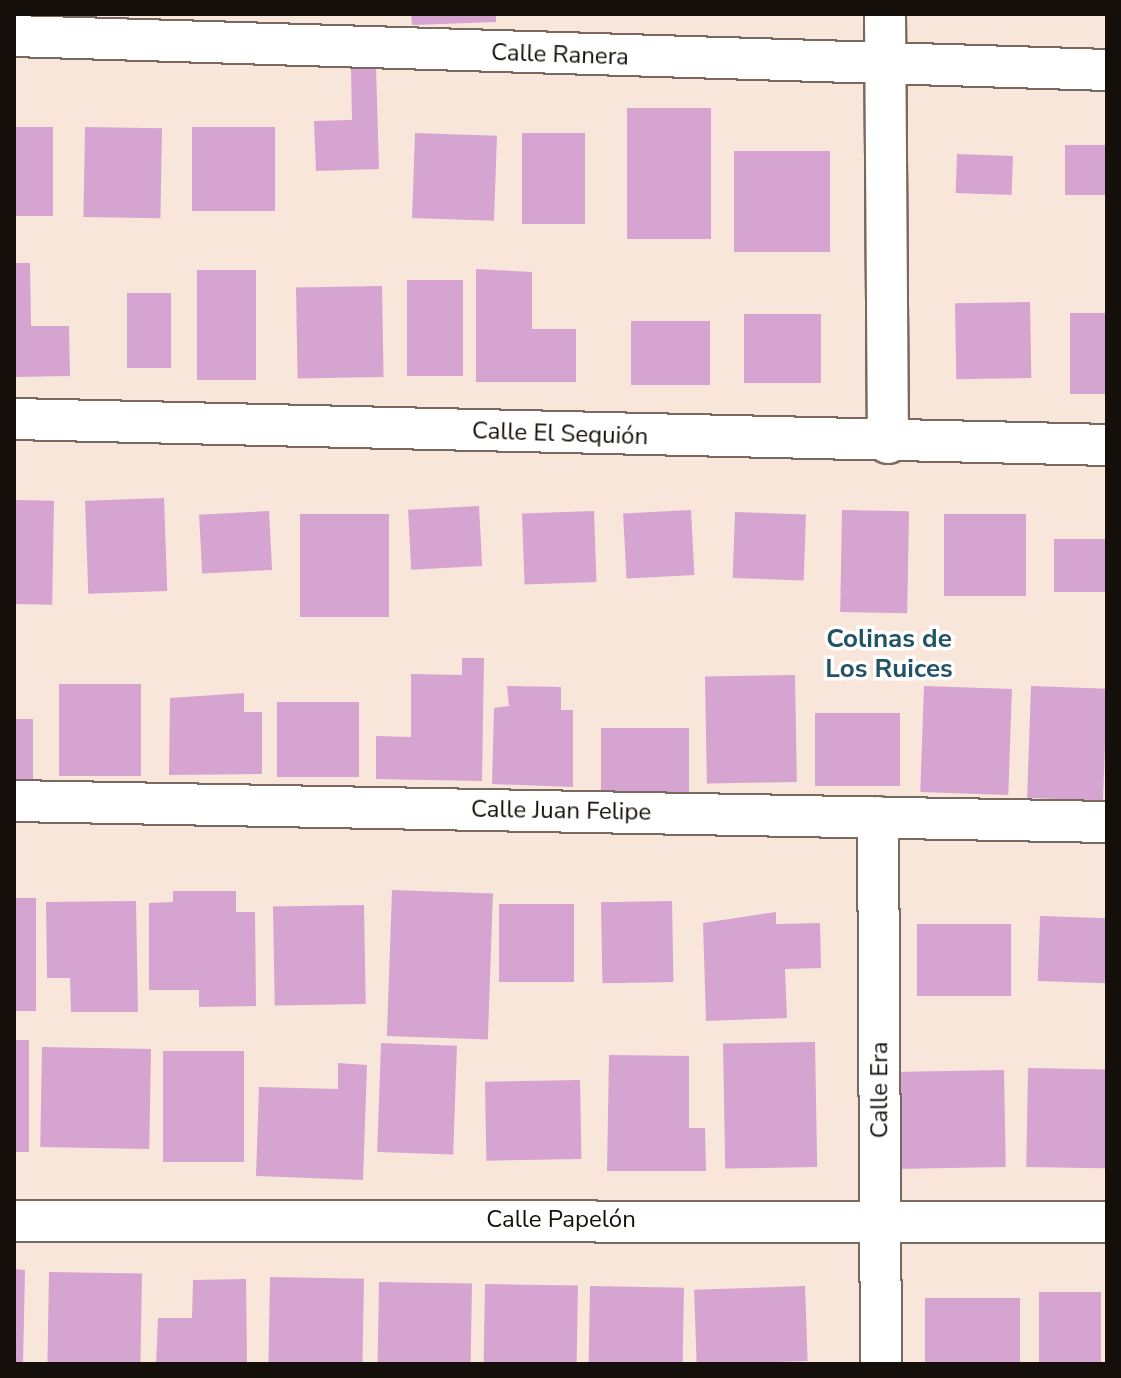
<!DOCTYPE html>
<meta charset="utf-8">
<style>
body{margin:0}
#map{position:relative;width:1121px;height:1378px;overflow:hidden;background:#f8e6da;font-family:"Nunito Sans",sans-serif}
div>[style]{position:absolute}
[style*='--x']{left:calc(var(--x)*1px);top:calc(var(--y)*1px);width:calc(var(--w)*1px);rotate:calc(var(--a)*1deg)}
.building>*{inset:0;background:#d5a4d1;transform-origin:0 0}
.roads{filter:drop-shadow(2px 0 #79695f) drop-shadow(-2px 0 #79695f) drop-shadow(0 2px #79695f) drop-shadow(0 -2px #79695f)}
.street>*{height:40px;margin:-20px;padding:0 20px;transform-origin:20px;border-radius:20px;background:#fff}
span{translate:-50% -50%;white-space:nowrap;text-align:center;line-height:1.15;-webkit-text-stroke:7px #fff;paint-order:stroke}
.street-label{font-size:24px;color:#150f0b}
.neighbourhood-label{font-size:26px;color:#215364;font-weight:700}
.frame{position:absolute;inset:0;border:16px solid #150f0b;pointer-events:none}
</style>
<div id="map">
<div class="building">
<i style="clip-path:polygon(411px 14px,496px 14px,496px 22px,412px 25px)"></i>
<i style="clip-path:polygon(351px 67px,376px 67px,379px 169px,316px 171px,314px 121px,352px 120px)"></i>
<i style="left:627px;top:108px;width:84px;height:131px"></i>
<i style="left:14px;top:127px;width:39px;height:89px"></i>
<i style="left:85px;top:127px;width:77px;height:90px;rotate:1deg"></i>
<i style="left:192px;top:127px;width:83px;height:84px"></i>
<i style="left:415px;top:133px;width:82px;height:85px;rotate:2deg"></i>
<i style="left:522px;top:133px;width:63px;height:91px"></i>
<i style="left:1107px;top:145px;width:50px;height:42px;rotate:90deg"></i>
<i style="left:734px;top:151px;width:96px;height:101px"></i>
<i style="left:957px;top:154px;width:56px;height:39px;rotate:2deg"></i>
<i style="clip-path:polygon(14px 263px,30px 263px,31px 326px,69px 326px,70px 376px,14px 377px)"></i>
<i style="clip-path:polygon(476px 269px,532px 272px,532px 329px,576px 329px,576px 382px,476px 382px)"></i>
<i style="left:256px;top:270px;width:110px;height:59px;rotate:90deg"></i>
<i style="left:407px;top:280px;width:56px;height:96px"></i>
<i style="left:382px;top:286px;width:91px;height:86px;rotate:89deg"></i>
<i style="left:127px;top:293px;width:44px;height:75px"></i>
<i style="left:1030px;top:302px;width:76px;height:75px;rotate:89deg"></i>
<i style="left:1070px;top:313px;width:37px;height:81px"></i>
<i style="left:744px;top:314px;width:77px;height:69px"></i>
<i style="left:631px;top:321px;width:79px;height:64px"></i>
<i style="left:164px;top:498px;width:93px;height:79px;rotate:88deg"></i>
<i style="left:14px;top:500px;width:40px;height:104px;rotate:1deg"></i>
<i style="left:479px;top:506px;width:60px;height:71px;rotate:87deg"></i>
<i style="left:691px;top:510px;width:65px;height:68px;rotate:87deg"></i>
<i style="left:842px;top:510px;width:67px;height:102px;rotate:1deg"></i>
<i style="left:269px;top:511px;width:59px;height:70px;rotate:87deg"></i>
<i style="left:594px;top:511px;width:71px;height:72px;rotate:88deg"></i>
<i style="left:735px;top:512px;width:71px;height:66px;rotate:2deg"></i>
<i style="left:300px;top:514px;width:89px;height:103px"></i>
<i style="left:944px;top:514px;width:82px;height:82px"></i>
<i style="left:1107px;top:539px;width:53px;height:53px;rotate:90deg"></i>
<i style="clip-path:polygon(462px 658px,484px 658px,482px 781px,376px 779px,376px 736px,411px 737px,411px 674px,462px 675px)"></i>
<i style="left:795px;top:675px;width:107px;height:90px;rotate:89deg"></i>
<i style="left:59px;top:684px;width:82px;height:92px"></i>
<i style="clip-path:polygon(507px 686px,561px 687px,561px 710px,573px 710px,573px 787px,492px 784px,494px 708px,509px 706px)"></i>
<i style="left:924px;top:686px;width:88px;height:106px;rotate:2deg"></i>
<i style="left:1031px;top:686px;width:76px;height:112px;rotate:2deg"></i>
<i style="clip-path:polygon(244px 693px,244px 712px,262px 712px,262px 774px,169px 775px,170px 698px)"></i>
<i style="left:277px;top:702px;width:82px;height:75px"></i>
<i style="left:815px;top:713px;width:85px;height:73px"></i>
<i style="left:14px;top:719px;width:19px;height:60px"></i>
<i style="clip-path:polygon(601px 728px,689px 728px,689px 810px,668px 810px,668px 792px,601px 792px)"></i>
<i style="left:392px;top:890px;width:101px;height:146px;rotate:2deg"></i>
<i style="clip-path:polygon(173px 891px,236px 891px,236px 912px,255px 912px,256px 1006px,199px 1007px,199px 990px,149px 990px,149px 903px,173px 902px)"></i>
<i style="left:14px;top:898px;width:22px;height:113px"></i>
<i style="clip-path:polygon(136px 901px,138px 1012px,71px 1012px,70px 978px,47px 978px,46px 902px)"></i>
<i style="left:672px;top:901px;width:81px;height:71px;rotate:89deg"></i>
<i style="left:499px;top:904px;width:75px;height:78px"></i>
<i style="left:364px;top:905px;width:99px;height:91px;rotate:89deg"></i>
<i style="clip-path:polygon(776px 912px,776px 924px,820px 923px,821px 968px,785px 969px,787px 1018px,706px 1021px,703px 923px)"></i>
<i style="left:1040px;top:916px;width:67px;height:65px;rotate:2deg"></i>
<i style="left:1011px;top:924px;width:72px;height:94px;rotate:90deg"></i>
<i style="left:14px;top:1040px;width:15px;height:112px"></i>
<i style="left:815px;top:1042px;width:125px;height:92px;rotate:89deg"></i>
<i style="left:381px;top:1043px;width:76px;height:109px;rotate:2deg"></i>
<i style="left:42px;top:1047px;width:109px;height:100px;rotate:1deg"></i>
<i style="left:163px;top:1051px;width:81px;height:111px"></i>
<i style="clip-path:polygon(609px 1055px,689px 1056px,689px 1128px,705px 1128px,706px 1171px,607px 1171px)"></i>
<i style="clip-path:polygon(338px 1063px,367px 1065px,363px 1180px,256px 1176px,259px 1087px,338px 1089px)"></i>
<i style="left:1028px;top:1068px;width:79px;height:99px;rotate:1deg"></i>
<i style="left:1004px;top:1070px;width:97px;height:113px;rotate:89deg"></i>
<i style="left:580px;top:1080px;width:79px;height:95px;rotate:89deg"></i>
<i style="clip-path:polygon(14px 1269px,25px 1270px,23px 1364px,14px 1364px)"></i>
<i style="left:49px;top:1272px;width:93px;height:92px;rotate:1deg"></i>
<i style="left:270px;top:1277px;width:94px;height:87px;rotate:1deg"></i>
<i style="clip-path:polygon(246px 1279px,247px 1364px,156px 1364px,158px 1318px,192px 1318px,193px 1280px)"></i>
<i style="left:379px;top:1282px;width:93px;height:82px;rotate:1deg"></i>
<i style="left:485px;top:1284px;width:93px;height:80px;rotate:1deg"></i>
<i style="left:590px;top:1286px;width:94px;height:78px;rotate:1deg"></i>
<i style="left:805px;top:1286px;width:75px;height:111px;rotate:88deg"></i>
<i style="left:1039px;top:1292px;width:62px;height:72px"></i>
<i style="left:925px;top:1298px;width:95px;height:66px"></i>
</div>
<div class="roads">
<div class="street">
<i style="--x:885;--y:14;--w:429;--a:89.6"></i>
<i style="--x:14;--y:36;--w:1094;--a:1.78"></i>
<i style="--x:14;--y:419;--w:1093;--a:1.36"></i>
<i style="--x:14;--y:801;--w:1093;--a:1.1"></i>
<i style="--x:878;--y:817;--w:547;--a:89.69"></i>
<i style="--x:14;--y:1221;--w:1093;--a:0.05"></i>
</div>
</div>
<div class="street-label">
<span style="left:560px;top:55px;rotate:2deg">Calle Ranera</span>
<span style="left:560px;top:434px;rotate:2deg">Calle El Sequión</span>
<span style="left:561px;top:811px;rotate:1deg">Calle Juan Felipe</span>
<span style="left:880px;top:1090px;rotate:-90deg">Calle Era</span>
<span style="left:561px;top:1220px">Calle Papelón</span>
</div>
<div class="neighbourhood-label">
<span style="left:889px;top:654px">Colinas de<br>Los Ruices</span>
</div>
<div class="frame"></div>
</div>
